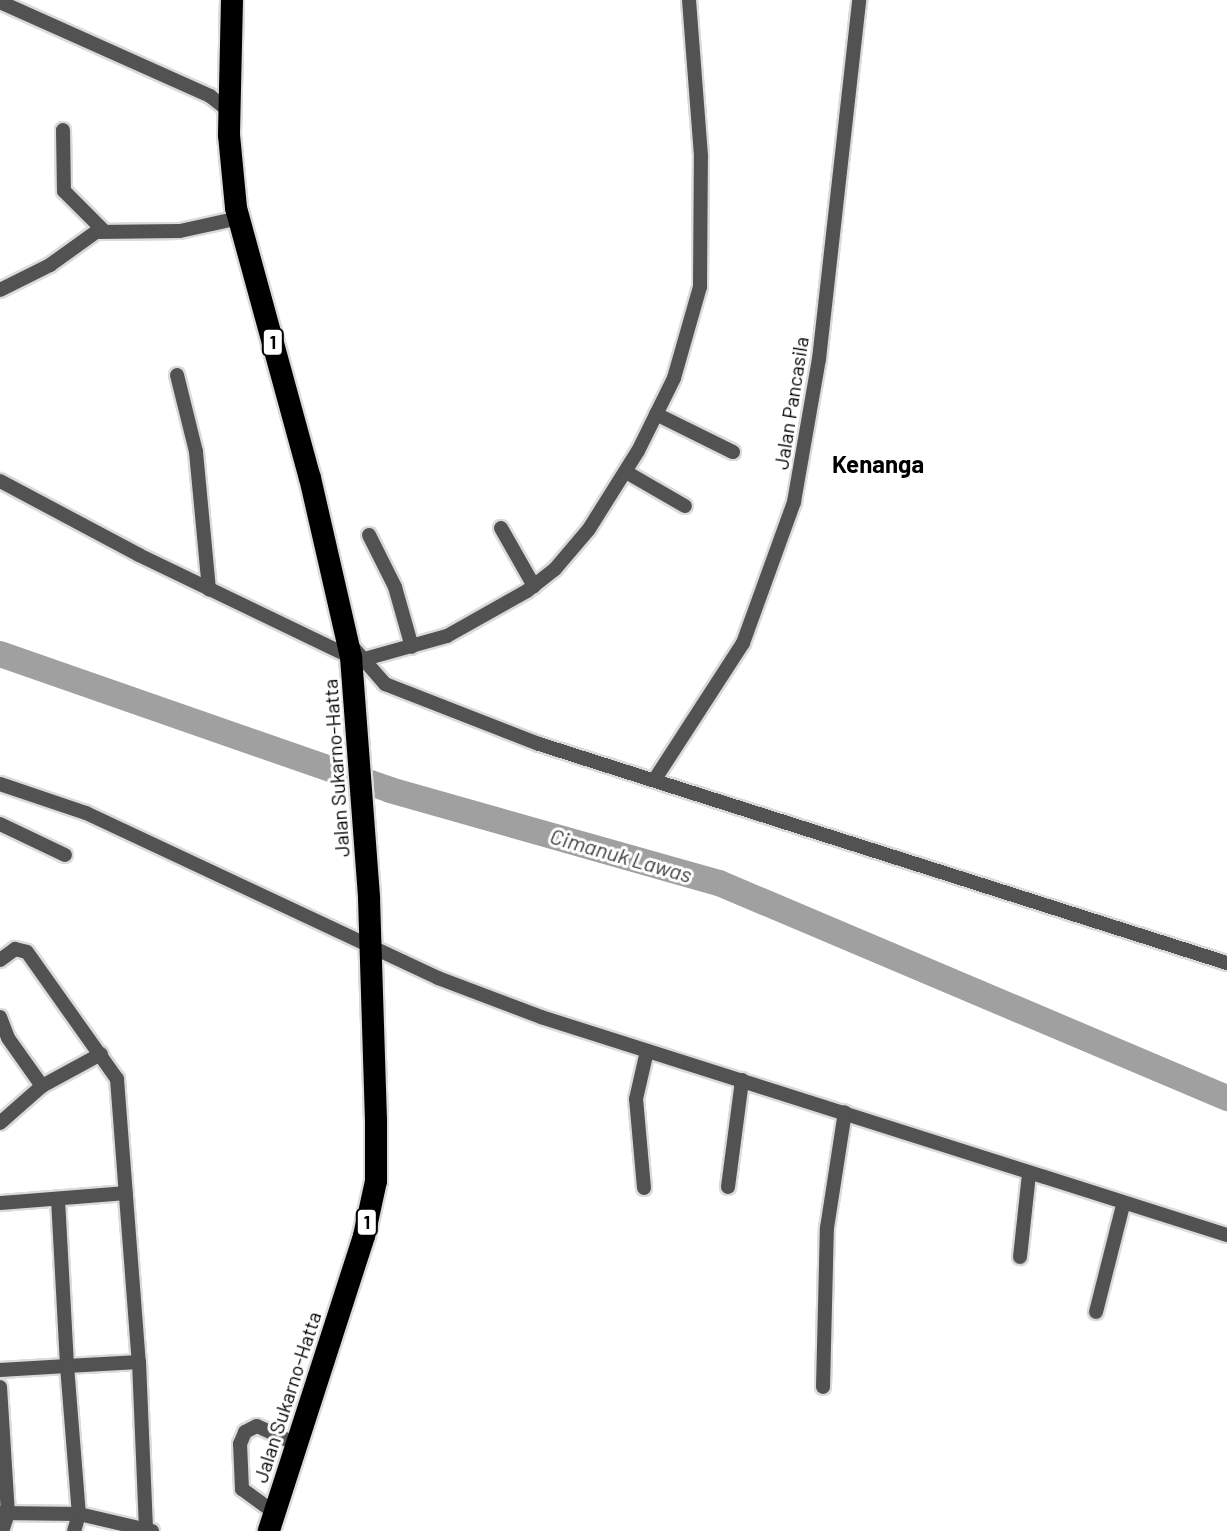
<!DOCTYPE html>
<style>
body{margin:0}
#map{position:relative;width:1227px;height:1531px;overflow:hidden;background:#fff;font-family:Barlow,sans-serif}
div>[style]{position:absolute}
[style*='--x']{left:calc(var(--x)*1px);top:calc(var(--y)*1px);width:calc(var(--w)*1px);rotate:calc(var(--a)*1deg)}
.river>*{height:26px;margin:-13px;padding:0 13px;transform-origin:13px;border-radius:13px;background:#a0a0a0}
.roads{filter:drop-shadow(2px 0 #dbdbdb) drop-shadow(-2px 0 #dbdbdb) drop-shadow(0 2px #dbdbdb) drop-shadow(0 -2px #dbdbdb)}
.minor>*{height:14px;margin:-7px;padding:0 7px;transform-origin:7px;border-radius:7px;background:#525252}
.highway>*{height:22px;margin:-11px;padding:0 11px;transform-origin:11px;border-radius:11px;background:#000}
span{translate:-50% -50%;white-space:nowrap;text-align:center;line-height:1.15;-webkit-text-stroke:6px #fff;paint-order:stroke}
.shield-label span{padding:2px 6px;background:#fff;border:2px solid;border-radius:6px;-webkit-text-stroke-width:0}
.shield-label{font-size:18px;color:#000;font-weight:700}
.street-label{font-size:20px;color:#000}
.water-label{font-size:22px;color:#414141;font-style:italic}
.quarter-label{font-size:24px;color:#000;font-weight:700}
</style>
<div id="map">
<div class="river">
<i style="--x:0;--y:654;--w:413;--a:19.2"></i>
<i style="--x:390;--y:790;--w:342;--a:15.8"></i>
<i style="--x:719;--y:883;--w:552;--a:22.94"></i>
</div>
<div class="roads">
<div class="minor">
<i style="--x:0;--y:2;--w:230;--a:24.1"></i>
<i style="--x:210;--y:96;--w:24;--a:38"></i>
<i style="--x:63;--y:130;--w:61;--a:89.1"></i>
<i style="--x:64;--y:191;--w:55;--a:45"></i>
<i style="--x:0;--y:290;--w:56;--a:-26.6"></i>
<i style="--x:50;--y:265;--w:57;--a:-35.7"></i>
<i style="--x:96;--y:232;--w:84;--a:-0.7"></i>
<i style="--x:180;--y:231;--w:60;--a:-12.4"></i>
<i style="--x:177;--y:375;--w:79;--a:76.1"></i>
<i style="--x:196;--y:452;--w:138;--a:84.6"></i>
<i style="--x:656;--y:414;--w:86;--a:26.3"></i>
<i style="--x:626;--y:472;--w:68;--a:30"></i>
<i style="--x:0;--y:481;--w:157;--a:28"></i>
<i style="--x:139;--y:555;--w:235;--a:25.7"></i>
<i style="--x:501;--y:528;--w:67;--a:60.4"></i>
<i style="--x:369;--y:535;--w:58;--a:63.4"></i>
<i style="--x:395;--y:587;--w:62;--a:74.2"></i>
<i style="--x:351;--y:645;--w:52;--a:48.9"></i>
<i style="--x:385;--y:684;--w:165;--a:21.3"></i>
<i style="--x:539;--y:744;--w:722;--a:17.66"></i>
<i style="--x:361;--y:660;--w:89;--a:-15.6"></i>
<i style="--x:447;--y:636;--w:92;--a:-29.4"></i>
<i style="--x:527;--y:591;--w:36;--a:-38"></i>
<i style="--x:555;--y:569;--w:52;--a:-49.6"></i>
<i style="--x:589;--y:529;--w:92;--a:-57.9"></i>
<i style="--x:638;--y:451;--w:81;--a:-63.7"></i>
<i style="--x:674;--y:378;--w:95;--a:-74.1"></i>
<i style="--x:700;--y:287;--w:131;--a:-89.6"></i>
<i style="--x:701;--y:156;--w:156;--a:-94.4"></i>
<i style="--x:655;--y:779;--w:162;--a:-57.1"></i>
<i style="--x:743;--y:643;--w:150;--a:-70.1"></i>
<i style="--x:794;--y:502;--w:145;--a:-80.1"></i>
<i style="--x:819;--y:359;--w:361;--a:-83.6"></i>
<i style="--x:0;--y:784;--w:91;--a:18.6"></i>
<i style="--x:86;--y:813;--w:389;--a:25.1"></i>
<i style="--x:438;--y:978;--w:110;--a:20.7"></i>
<i style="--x:541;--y:1017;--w:720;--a:17.63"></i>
<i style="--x:0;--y:824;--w:72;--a:25.5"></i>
<i style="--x:0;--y:960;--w:19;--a:-36"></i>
<i style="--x:15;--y:949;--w:12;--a:14"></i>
<i style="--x:27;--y:952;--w:156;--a:54.7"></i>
<i style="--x:117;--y:1079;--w:284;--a:85.6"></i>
<i style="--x:0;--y:1017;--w:22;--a:69"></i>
<i style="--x:8;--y:1038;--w:59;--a:54.7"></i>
<i style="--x:0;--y:1123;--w:56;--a:-41.4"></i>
<i style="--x:42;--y:1086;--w:67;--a:-28.5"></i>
<i style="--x:728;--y:1187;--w:108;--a:-82.5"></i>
<i style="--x:644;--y:1188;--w:89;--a:-95.1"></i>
<i style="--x:636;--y:1099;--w:49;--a:-77.1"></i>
<i style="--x:58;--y:1199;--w:167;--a:86.9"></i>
<i style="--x:67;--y:1366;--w:72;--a:-3.2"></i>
<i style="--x:139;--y:1362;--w:169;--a:87.6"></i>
<i style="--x:0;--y:1203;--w:126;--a:-4.5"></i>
<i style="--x:1020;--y:1257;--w:83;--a:-83.8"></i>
<i style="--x:1096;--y:1312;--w:110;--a:-75.8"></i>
<i style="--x:0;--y:1370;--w:67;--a:-3.4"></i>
<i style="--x:67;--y:1366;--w:148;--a:85.4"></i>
<i style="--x:79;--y:1514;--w:18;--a:106"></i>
<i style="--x:0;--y:1387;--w:126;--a:86.4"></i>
<i style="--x:8;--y:1513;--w:19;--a:108"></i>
<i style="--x:823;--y:1387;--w:159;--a:-88.6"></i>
<i style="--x:827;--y:1228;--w:117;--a:-81.2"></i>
<i style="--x:0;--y:1513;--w:79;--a:0.7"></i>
<i style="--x:79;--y:1514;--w:75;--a:13.1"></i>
<i style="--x:275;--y:1513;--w:41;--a:-144"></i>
<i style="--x:242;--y:1489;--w:45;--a:-92.5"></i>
<i style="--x:240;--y:1444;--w:13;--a:-67"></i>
<i style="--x:245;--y:1432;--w:13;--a:-27"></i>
<i style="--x:257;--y:1426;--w:45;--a:24.9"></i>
</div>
<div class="highway">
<i style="--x:232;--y:0;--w:135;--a:91.3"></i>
<i style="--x:229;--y:135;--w:73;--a:84.5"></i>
<i style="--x:236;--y:208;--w:280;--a:74.7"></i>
<i style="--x:310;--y:478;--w:184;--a:77.1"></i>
<i style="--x:351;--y:657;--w:242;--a:85.7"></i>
<i style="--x:369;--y:898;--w:222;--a:88.2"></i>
<i style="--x:376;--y:1120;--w:61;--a:90"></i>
<i style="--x:376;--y:1181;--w:56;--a:102.3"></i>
<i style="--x:364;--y:1236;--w:310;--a:107.9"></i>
</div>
</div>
<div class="shield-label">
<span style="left:273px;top:342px">1</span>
<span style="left:367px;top:1222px">1</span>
</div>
<div class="street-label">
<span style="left:791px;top:403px;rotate:-81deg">Jalan Pancasila</span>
<span style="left:336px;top:768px;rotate:-94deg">Jalan Sukarno-Hatta</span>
<span style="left:287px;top:1397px;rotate:-72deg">Jalan Sukarno-Hatta</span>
</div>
<div class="water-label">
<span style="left:621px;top:855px;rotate:16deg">Cimanuk Lawas</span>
</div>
<div class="quarter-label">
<span style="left:878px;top:464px">Kenanga</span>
</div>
</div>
